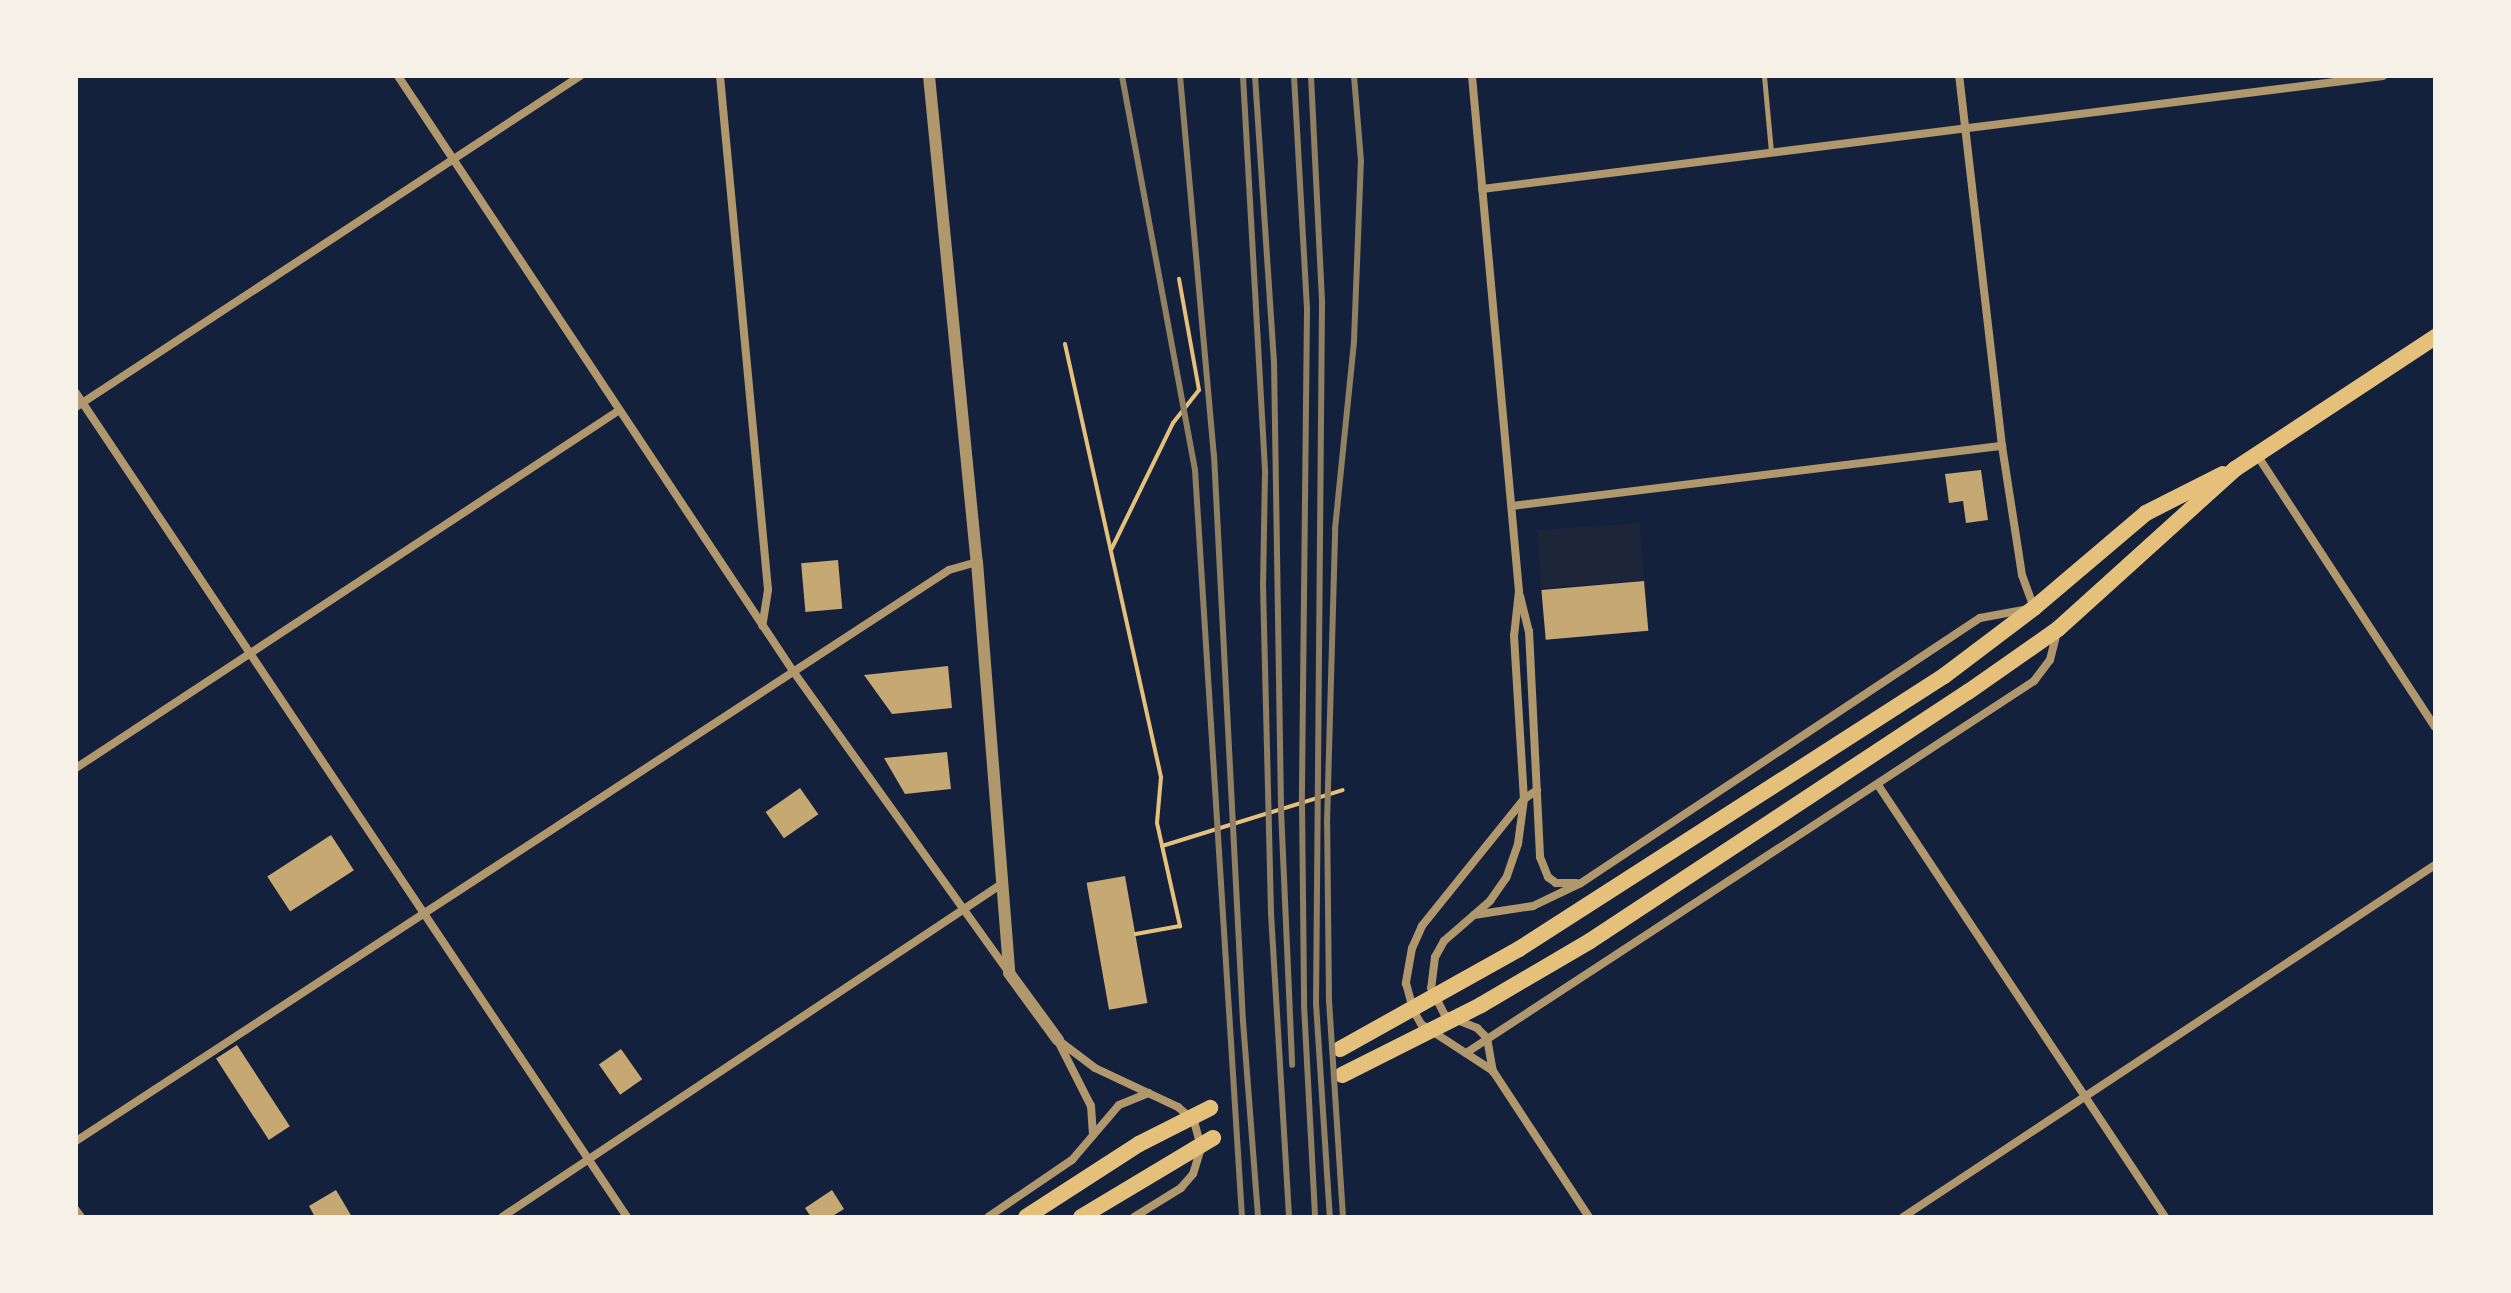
<!DOCTYPE html>
<style>
body{margin:0}
#map{position:relative;width:2511px;height:1293px;overflow:hidden;background:#14213d;font-family:Karla,sans-serif}
div>[style]{position:absolute}
[style*='--x']{left:calc(var(--x)*1px);top:calc(var(--y)*1px);width:calc(var(--w)*1px);rotate:calc(var(--a)*1deg)}
.green>*{inset:0;background:#1d2539;transform-origin:0 0}
.building>*{inset:0;background:#c6a872;transform-origin:0 0}
.path>*{height:4px;margin:-2px;padding:0 2px;transform-origin:2px;border-radius:2px;background:#e5c07b}
.service>*{height:5px;margin:-2.5px;padding:0 2.5px;transform-origin:2.5px;border-radius:2.5px;background:#b1986c}
.minor>*{height:8px;margin:-4px;padding:0 4px;transform-origin:4px;border-radius:4px;background:#b1986c}
.tertiary>*{height:12px;margin:-6px;padding:0 6px;transform-origin:6px;border-radius:6px;background:#b1986c}
.primary>*{height:16px;margin:-8px;padding:0 8px;transform-origin:8px;border-radius:8px;background:#e5c07b}
.rail>*{height:6px;margin:-3px;padding:0 3px;transform-origin:3px;border-radius:3px;background:#918062}
span{translate:-50% -50%;white-space:nowrap;text-align:center;line-height:1.15;-webkit-text-stroke:7px #f6f1e7;paint-order:stroke}
.frame{position:absolute;inset:0;border:78px solid #f6f1e7;pointer-events:none}
</style>
<div id="map">
<div class="green">
<i style="left:1640px;top:523px;width:58px;height:103px;rotate:86deg"></i>
</div>
<div class="building">
<i style="clip-path:polygon(1981px 470px,1988px 520px,1966px 523px,1963px 501px,1949px 503px,1945px 474px)"></i>
<i style="left:838px;top:560px;width:49px;height:37px;rotate:85deg"></i>
<i style="left:1644px;top:581px;width:50px;height:103px;rotate:85deg"></i>
<i style="clip-path:polygon(948px 666px,952px 708px,892px 714px,864px 675px)"></i>
<i style="clip-path:polygon(947px 752px,951px 789px,905px 794px,884px 758px)"></i>
<i style="left:800px;top:788px;width:32px;height:42px;rotate:55deg"></i>
<i style="left:331px;top:835px;width:42px;height:76px;rotate:57deg"></i>
<i style="left:1125px;top:876px;width:129px;height:39px;rotate:80deg"></i>
<i style="left:237px;top:1045px;width:97px;height:25px;rotate:57deg"></i>
<i style="left:621px;top:1049px;width:37px;height:27px;rotate:55deg"></i>
<i style="clip-path:polygon(336px 1190px,352px 1217px,315px 1217px,309px 1206px)"></i>
<i style="clip-path:polygon(832px 1190px,844px 1209px,831px 1217px,811px 1217px,805px 1208px)"></i>
</div>
<div class="path">
<i style="--x:1065;--y:344;--w:444;--a:77.5"></i>
<i style="--x:1161;--y:777;--w:46;--a:95"></i>
<i style="--x:1157;--y:823;--w:106;--a:77.4"></i>
<i style="--x:1180;--y:926;--w:45;--a:169.7"></i>
<i style="--x:1112;--y:548;--w:139;--a:-64"></i>
<i style="--x:1173;--y:423;--w:42;--a:-51.8"></i>
<i style="--x:1199;--y:390;--w:113;--a:-100.2"></i>
<i style="--x:1162;--y:846;--w:189;--a:-17.2"></i>
</div>
<div class="service">
<i style="--x:1764;--y:76;--w:76;--a:84.7"></i>
</div>
<div class="minor">
<i style="--x:398;--y:76;--w:714;--a:56.42"></i>
<i style="--x:793;--y:671;--w:369;--a:54.4"></i>
<i style="--x:720;--y:76;--w:516;--a:84.66"></i>
<i style="--x:768;--y:590;--w:36;--a:99"></i>
<i style="--x:1472;--y:76;--w:517;--a:84.79"></i>
<i style="--x:1519;--y:591;--w:45;--a:96.3"></i>
<i style="--x:1514;--y:636;--w:163;--a:86.5"></i>
<i style="--x:1524;--y:799;--w:163;--a:128.8"></i>
<i style="--x:1422;--y:926;--w:24;--a:114"></i>
<i style="--x:1412;--y:948;--w:36;--a:100"></i>
<i style="--x:1406;--y:983;--w:28;--a:75"></i>
<i style="--x:1413;--y:1010;--w:16;--a:60"></i>
<i style="--x:1421;--y:1024;--w:86;--a:33.1"></i>
<i style="--x:1482;--y:189;--w:908;--a:-7.15"></i>
<i style="--x:76;--y:393;--w:991;--a:56.23"></i>
<i style="--x:76;--y:407;--w:603;--a:-33.29"></i>
<i style="--x:2257;--y:455;--w:325;--a:56.8"></i>
<i style="--x:1512;--y:506;--w:494;--a:-7"></i>
<i style="--x:1520;--y:596;--w:36;--a:76"></i>
<i style="--x:1529;--y:631;--w:226;--a:87.2"></i>
<i style="--x:1540;--y:857;--w:22;--a:68"></i>
<i style="--x:1548;--y:877;--w:10;--a:37"></i>
<i style="--x:1556;--y:883;--w:20;--a:0"></i>
<i style="--x:76;--y:768;--w:649;--a:-33.37"></i>
<i style="--x:1878;--y:785;--w:519;--a:56.4"></i>
<i style="--x:1537;--y:790;--w:16;--a:145"></i>
<i style="--x:1524;--y:799;--w:45;--a:97.6"></i>
<i style="--x:1518;--y:844;--w:36;--a:109"></i>
<i style="--x:1506;--y:878;--w:28;--a:125"></i>
<i style="--x:1490;--y:901;--w:61;--a:139"></i>
<i style="--x:1444;--y:941;--w:18;--a:119"></i>
<i style="--x:1435;--y:957;--w:31;--a:97"></i>
<i style="--x:1431;--y:988;--w:30;--a:63"></i>
<i style="--x:1445;--y:1015;--w:35;--a:22"></i>
<i style="--x:1477;--y:1028;--w:14;--a:45"></i>
<i style="--x:1487;--y:1038;--w:34;--a:80"></i>
<i style="--x:1493;--y:1071;--w:175;--a:56.7"></i>
<i style="--x:1474;--y:915;--w:60;--a:-8.7"></i>
<i style="--x:1533;--y:906;--w:53;--a:-25.6"></i>
<i style="--x:1581;--y:883;--w:479;--a:-33.6"></i>
<i style="--x:1980;--y:618;--w:55;--a:-10.5"></i>
<i style="--x:2034;--y:608;--w:35;--a:-110"></i>
<i style="--x:2022;--y:575;--w:131;--a:-98.8"></i>
<i style="--x:2002;--y:446;--w:372;--a:-96.6"></i>
<i style="--x:1058;--y:1040;--w:46;--a:37.1"></i>
<i style="--x:1095;--y:1068;--w:92;--a:25.2"></i>
<i style="--x:1178;--y:1107;--w:21;--a:41"></i>
<i style="--x:1194;--y:1121;--w:28;--a:75"></i>
<i style="--x:1201;--y:1148;--w:27;--a:107"></i>
<i style="--x:1193;--y:1174;--w:18;--a:131"></i>
<i style="--x:1181;--y:1188;--w:55;--a:148.3"></i>
<i style="--x:1060;--y:1045;--w:68;--a:63.1"></i>
<i style="--x:1091;--y:1106;--w:29;--a:86"></i>
<i style="--x:1466;--y:1053;--w:679;--a:-33.22"></i>
<i style="--x:2034;--y:681;--w:26;--a:-53"></i>
<i style="--x:2050;--y:660;--w:30;--a:-76"></i>
<i style="--x:76;--y:1141;--w:1043;--a:-33.19"></i>
<i style="--x:949;--y:570;--w:29;--a:-16"></i>
<i style="--x:76;--y:1210;--w:9;--a:54"></i>
<i style="--x:502;--y:1217;--w:602;--a:-33.69"></i>
<i style="--x:988;--y:1217;--w:102;--a:-34.2"></i>
<i style="--x:1072;--y:1160;--w:72;--a:-49.5"></i>
<i style="--x:1119;--y:1105;--w:32;--a:-22"></i>
<i style="--x:1903;--y:1217;--w:638;--a:-33.49"></i>
</div>
<div class="tertiary">
<i style="--x:929;--y:76;--w:488;--a:84.4"></i>
<i style="--x:977;--y:562;--w:412;--a:85.5"></i>
<i style="--x:1009;--y:973;--w:83;--a:53.8"></i>
</div>
<div class="primary">
<i style="--x:1340;--y:1049;--w:205;--a:-29.2"></i>
<i style="--x:1519;--y:949;--w:505;--a:-32.71"></i>
<i style="--x:1944;--y:676;--w:113;--a:-37.1"></i>
<i style="--x:2034;--y:608;--w:147;--a:-40.3"></i>
<i style="--x:2146;--y:513;--w:86;--a:-26.9"></i>
<i style="--x:1342;--y:1075;--w:156;--a:-26.7"></i>
<i style="--x:1481;--y:1005;--w:126;--a:-30.4"></i>
<i style="--x:1590;--y:941;--w:453;--a:-33.4"></i>
<i style="--x:1968;--y:692;--w:110;--a:-35"></i>
<i style="--x:2058;--y:629;--w:239;--a:-42.1"></i>
<i style="--x:2235;--y:469;--w:240;--a:-33.4"></i>
<i style="--x:1026;--y:1217;--w:135;--a:-32.9"></i>
<i style="--x:1139;--y:1144;--w:80;--a:-26.9"></i>
<i style="--x:1081;--y:1217;--w:154;--a:-30.9"></i>
</div>
<div class="rail">
<i style="--x:1122;--y:76;--w:401;--a:79.5"></i>
<i style="--x:1195;--y:470;--w:748;--a:86.4"></i>
<i style="--x:1180;--y:76;--w:381;--a:84.9"></i>
<i style="--x:1214;--y:455;--w:567;--a:87.07"></i>
<i style="--x:1243;--y:1021;--w:197;--a:85.6"></i>
<i style="--x:1243;--y:76;--w:398;--a:86.8"></i>
<i style="--x:1265;--y:473;--w:112;--a:91"></i>
<i style="--x:1263;--y:585;--w:328;--a:88.6"></i>
<i style="--x:1271;--y:913;--w:305;--a:86.6"></i>
<i style="--x:1255;--y:76;--w:286;--a:86.2"></i>
<i style="--x:1274;--y:361;--w:448;--a:89.1"></i>
<i style="--x:1281;--y:809;--w:256;--a:87.5"></i>
<i style="--x:1294;--y:76;--w:234;--a:86.8"></i>
<i style="--x:1307;--y:310;--w:493;--a:90.6"></i>
<i style="--x:1302;--y:803;--w:202;--a:89.4"></i>
<i style="--x:1304;--y:1005;--w:212;--a:87"></i>
<i style="--x:1311;--y:76;--w:228;--a:87.2"></i>
<i style="--x:1322;--y:304;--w:699;--a:90.49"></i>
<i style="--x:1316;--y:1003;--w:214;--a:86.3"></i>
<i style="--x:1343;--y:1217;--w:216;--a:-93.7"></i>
<i style="--x:1329;--y:1001;--w:178;--a:-90.6"></i>
<i style="--x:1327;--y:823;--w:294;--a:-88.4"></i>
<i style="--x:1335;--y:529;--w:189;--a:-84.2"></i>
<i style="--x:1354;--y:341;--w:180;--a:-87.8"></i>
<i style="--x:1361;--y:161;--w:85;--a:-94.7"></i>
</div>
<div class="frame"></div>
</div>
